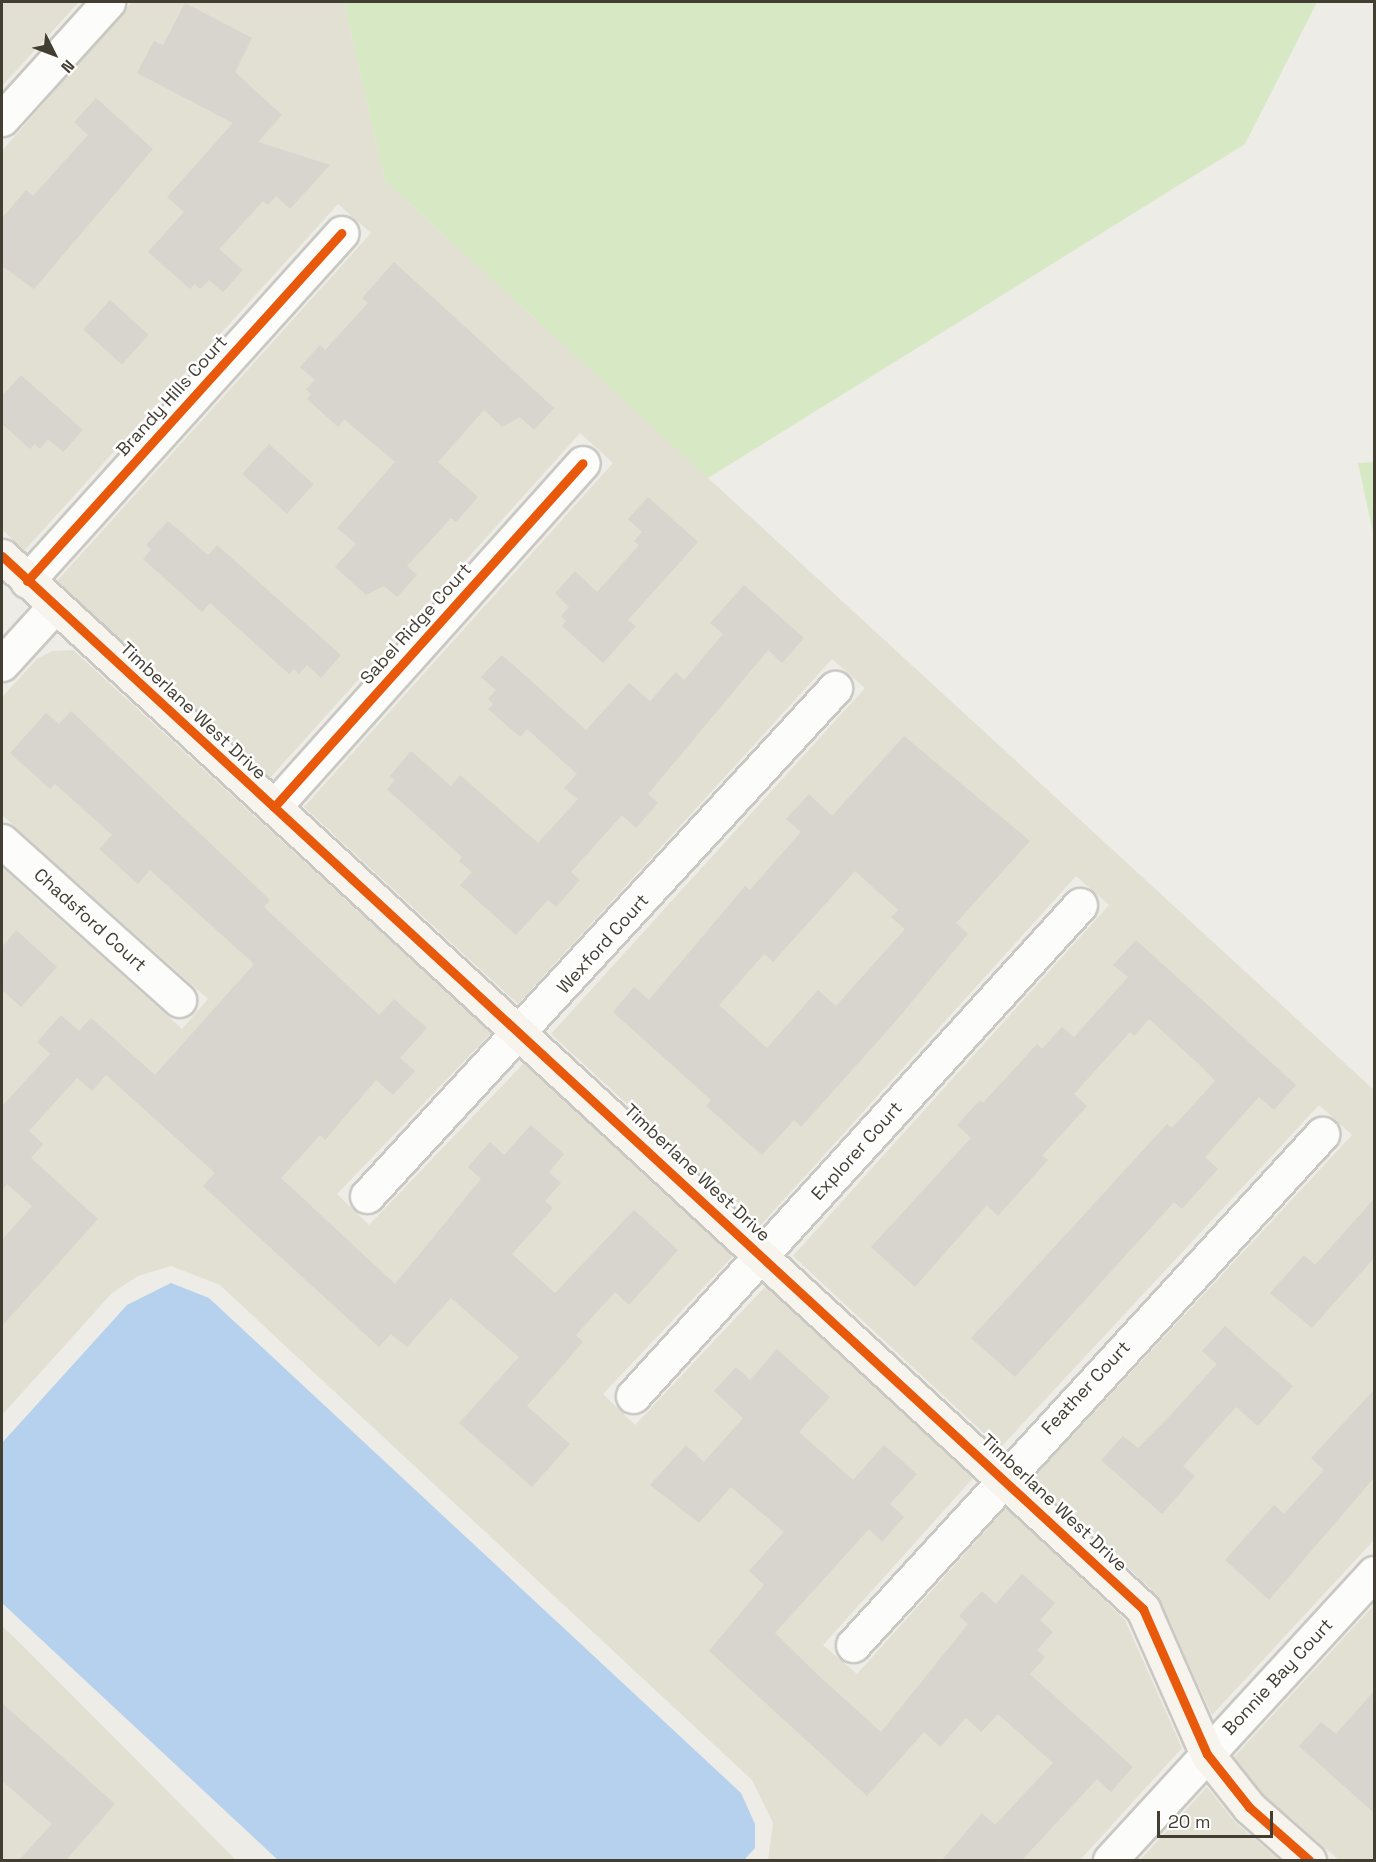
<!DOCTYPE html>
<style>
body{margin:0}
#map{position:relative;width:1376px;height:1862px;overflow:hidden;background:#eeece6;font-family:"Space Grotesk",sans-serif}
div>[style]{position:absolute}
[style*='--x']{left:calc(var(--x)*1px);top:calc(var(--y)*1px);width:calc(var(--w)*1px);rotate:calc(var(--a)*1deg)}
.residential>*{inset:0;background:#e2dfd3}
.green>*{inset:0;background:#d7e9c4}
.water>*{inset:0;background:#b5d1ed}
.building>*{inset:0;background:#d7d5ce;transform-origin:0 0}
.roads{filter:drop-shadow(2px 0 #cac8c2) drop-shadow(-2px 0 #cac8c2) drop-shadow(0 2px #cac8c2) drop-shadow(0 -2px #cac8c2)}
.street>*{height:33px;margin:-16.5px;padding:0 16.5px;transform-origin:16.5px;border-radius:16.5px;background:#fcfcfb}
.secondary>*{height:33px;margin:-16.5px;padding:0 16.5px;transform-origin:16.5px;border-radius:16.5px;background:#f6f4ec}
.cycleway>*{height:9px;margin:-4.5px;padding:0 4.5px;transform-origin:4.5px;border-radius:4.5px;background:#e8590c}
span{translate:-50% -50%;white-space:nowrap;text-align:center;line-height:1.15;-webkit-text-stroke:5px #fff;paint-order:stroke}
.street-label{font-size:18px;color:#433e32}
.frame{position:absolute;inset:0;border:3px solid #433e32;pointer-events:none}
.north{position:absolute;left:24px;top:24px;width:60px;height:60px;-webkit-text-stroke:4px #fff;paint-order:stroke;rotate:132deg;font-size:16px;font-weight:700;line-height:24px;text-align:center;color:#433e32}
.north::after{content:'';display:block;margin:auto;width:21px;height:27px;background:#433e32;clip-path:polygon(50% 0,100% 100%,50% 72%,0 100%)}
.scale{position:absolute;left:1157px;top:1811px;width:116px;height:27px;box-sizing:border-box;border:3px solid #433e32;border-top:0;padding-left:8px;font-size:18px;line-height:21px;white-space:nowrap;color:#433e32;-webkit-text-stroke:4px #fff;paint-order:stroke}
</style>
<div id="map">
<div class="residential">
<i style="clip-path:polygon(2px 2px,79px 2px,2px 86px)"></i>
<i style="clip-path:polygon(132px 2px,344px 2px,385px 181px,1374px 1090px,1374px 1540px,1212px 1715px,1157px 1595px,1033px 1478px,1352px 1135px,1319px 1105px,1000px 1448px,793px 1256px,1109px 905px,1076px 876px,760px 1226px,551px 1034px,865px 688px,832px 659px,518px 1004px,304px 807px,613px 463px,580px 433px,270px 778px,57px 581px,371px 233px,338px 204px,24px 551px,2px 529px,2px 151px)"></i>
<i style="clip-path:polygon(73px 650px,491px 1033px,337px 1194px,369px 1225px,524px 1063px,733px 1256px,603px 1394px,635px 1425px,766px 1286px,974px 1477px,823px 1645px,857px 1674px,1007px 1507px,1125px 1620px,1182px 1748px,1080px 1860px,768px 1860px,773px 1823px,752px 1780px,220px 1285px,171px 1266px,138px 1276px,112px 1293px,2px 1415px,2px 868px,182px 1029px,208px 999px,2px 815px,2px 697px,37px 659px,52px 651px)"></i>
<i style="clip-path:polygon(1374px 1605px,1374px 1860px,1339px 1860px,1263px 1794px,1234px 1757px)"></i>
<i style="clip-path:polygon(2px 1626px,22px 1645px,236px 1860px,2px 1860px)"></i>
<i style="clip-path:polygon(1207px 1787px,1235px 1822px,1279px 1860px,1140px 1860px)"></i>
</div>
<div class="green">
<i style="clip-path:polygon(344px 2px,1317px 2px,1245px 144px,708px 478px,385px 181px)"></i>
<i style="clip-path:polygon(1374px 462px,1374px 537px,1358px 463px)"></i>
</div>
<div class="water">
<i style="clip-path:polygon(171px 1283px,209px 1298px,741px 1793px,755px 1824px,755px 1848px,744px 1860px,278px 1860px,2px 1603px,2px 1443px,127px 1305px)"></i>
</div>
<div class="building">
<i style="clip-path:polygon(185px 3px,252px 38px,235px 72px,282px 115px,258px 142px,330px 165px,290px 209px,276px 196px,268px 205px,263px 201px,219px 249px,243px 270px,223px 292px,209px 280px,200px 289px,195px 284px,190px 289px,148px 252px,184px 212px,167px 197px,233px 123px,137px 73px,154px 41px,163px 45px)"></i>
<i style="clip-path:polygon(96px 98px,153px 149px,34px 289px,2px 266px,2px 218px,26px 190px,33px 196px,88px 135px,74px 122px)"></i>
<i style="clip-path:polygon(394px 262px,554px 408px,534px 430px,520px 417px,502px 427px,484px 410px,438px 462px,478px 497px,456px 522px,451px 518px,407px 566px,417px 575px,397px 597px,384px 586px,366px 595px,335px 567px,356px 544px,337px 528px,395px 462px,344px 419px,338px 427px,307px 399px,311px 394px,306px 389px,315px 380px,300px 367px,320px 345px,325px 350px,368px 303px,362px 298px)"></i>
<i style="left:110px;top:300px;width:52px;height:40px;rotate:42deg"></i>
<i style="clip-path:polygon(21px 375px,83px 430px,63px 452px,48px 439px,40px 449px,35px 444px,30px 449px,2px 424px,2px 396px)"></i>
<i style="left:269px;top:444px;width:60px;height:40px;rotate:42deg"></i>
<i style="clip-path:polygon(648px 497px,698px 542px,628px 620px,636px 626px,603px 663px,562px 626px,566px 621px,561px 616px,569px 607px,555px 593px,575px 571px,597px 592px,639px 545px,634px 541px,642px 532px,628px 519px)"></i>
<i style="clip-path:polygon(168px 521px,208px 555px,217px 545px,341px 655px,321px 678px,307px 665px,299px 674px,294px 669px,289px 674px,210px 603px,202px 612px,143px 559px,151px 550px,146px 545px)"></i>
<i style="clip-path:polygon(744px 585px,804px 638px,782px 663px,768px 650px,648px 794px,658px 803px,636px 828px,622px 815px,571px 872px,580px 880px,556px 907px,548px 900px,516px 935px,460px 885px,472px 872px,459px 861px,462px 857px,387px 789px,395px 780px,390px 776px,411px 751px,451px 786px,460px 775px,538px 843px,578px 799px,564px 788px,577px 774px,527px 729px,520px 737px,488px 709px,493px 704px,488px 699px,496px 690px,481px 677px,502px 655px,586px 730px,629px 683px,650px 701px,676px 672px,684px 680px,723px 634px,710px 623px)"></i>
<i style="clip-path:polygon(71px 711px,270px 900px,264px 907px,379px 1015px,394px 999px,427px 1028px,400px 1058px,415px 1071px,393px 1095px,376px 1080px,325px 1140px,320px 1135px,281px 1178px,395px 1284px,481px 1179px,468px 1167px,490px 1142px,504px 1155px,531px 1125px,564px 1154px,549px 1172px,561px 1183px,545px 1201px,553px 1208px,512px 1254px,555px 1293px,634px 1210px,678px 1250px,629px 1305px,615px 1292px,576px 1335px,583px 1342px,527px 1406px,570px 1444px,532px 1487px,459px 1423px,519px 1357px,451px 1298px,407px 1347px,391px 1334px,379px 1347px,203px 1186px,215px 1173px,106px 1075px,92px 1091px,77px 1078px,29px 1131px,43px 1144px,31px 1158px,98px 1219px,2px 1326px,2px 1240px,32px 1206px,7px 1184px,2px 1191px,2px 1106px,50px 1054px,37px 1042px,61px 1015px,79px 1031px,91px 1018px,155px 1075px,254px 964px,150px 870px,138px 884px,99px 849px,112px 835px,55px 784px,50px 789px,10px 753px,46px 713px,59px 724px)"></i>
<i style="clip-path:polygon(evenodd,904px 736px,1030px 841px,956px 923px,968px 934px,895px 1022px,801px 1127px,794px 1120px,762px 1155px,706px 1106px,711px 1100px,613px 1012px,634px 987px,649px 1000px,745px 886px,750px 890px,801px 832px,786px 819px,809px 794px,832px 816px,904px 736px,855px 871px,898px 910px,891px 917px,905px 929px,836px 1006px,818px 990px,767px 1048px,719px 1005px,764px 954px,773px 962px,855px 871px)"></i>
<i style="clip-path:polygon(16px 930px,57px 967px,21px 1007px,2px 990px,2px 947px)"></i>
<i style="clip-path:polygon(1136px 940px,1296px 1085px,1274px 1110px,1259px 1097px,1205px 1157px,1218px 1169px,1182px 1209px,1174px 1202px,1015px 1377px,971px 1338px,1167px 1124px,1172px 1128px,1215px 1081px,1203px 1068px,1149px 1019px,1134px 1036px,1130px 1032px,1074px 1094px,1087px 1106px,1042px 1156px,1048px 1160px,998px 1216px,987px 1205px,915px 1287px,871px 1247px,971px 1138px,957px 1125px,980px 1100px,983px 1103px,1037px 1044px,1042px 1049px,1062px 1027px,1074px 1037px,1128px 977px,1113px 965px)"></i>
<i style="clip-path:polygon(1374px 1199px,1374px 1258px,1312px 1328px,1270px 1293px,1304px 1255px,1315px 1265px)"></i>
<i style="clip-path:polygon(1225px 1326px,1293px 1386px,1258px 1426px,1236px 1407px,1183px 1466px,1195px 1476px,1162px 1514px,1101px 1460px,1123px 1436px,1138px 1448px,1166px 1420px,1217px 1364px,1202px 1351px)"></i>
<i style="clip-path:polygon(777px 1349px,830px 1397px,799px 1432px,853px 1480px,884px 1445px,917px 1474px,890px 1504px,904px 1517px,882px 1542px,869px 1529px,775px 1633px,819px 1676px,881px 1732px,968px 1624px,959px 1616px,982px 1591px,996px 1604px,1022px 1574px,1055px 1603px,1040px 1620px,1053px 1632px,1037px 1650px,1045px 1657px,1030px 1674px,1133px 1767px,1111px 1792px,1097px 1779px,1022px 1860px,942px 1860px,982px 1813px,995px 1825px,1053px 1763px,998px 1714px,981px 1732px,966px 1718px,940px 1747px,924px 1732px,867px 1796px,709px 1651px,764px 1585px,749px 1571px,784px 1532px,731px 1487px,699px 1523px,650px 1485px,686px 1445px,704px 1462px,743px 1418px,714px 1391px,736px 1367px,750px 1380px)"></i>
<i style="clip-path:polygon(1374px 1390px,1374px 1478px,1269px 1600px,1225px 1560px,1274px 1505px,1284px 1514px,1324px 1470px,1311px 1458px)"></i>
<i style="clip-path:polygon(1374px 1691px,1374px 1813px,1299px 1746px,1321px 1722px,1336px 1734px)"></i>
<i style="clip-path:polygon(2px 1703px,115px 1804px,66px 1860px,19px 1860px,52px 1824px,2px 1781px)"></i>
</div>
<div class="roads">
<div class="street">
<i style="--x:2;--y:119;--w:158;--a:-47.8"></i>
<i style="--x:27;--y:581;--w:469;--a:-47.9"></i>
<i style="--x:2;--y:664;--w:79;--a:-47.6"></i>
<i style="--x:274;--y:807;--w:462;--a:-48.1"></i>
<i style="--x:2;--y:841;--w:238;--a:41.9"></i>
<i style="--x:367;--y:1196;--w:691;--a:-47.35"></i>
<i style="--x:633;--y:1396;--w:664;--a:-47.69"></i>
<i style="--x:853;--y:1645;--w:694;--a:-47.45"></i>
<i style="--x:1110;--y:1860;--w:390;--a:-47.4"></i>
</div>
<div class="secondary">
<i style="--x:2;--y:556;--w:1553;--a:42.7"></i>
<i style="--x:1143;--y:1609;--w:158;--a:66.2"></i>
<i style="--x:1207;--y:1754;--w:68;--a:51.6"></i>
<i style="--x:1249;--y:1807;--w:80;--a:41.5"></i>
</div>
</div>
<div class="cycleway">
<i style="--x:2;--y:556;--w:1553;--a:42.7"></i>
<i style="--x:1143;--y:1609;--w:158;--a:66.2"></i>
<i style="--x:1207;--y:1754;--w:68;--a:51.6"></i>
<i style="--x:1249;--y:1807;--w:80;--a:41.5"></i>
<i style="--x:27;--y:581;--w:469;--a:-47.9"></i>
<i style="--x:274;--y:807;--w:462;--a:-48.1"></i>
</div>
<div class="street-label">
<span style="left:172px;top:396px;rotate:-48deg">Brandy Hills Court</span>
<span style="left:416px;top:624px;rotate:-48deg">Sabel Ridge Court</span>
<span style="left:193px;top:711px;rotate:43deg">Timberlane West Drive</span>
<span style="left:90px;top:920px;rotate:42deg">Chadsford Court</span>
<span style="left:603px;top:944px;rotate:-48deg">Wexford Court</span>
<span style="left:857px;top:1151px;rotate:-48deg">Explorer Court</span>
<span style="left:697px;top:1173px;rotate:43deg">Timberlane West Drive</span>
<span style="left:1086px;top:1388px;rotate:-47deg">Feather Court</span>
<span style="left:1054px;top:1503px;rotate:43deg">Timberlane West Drive</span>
<span style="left:1278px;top:1677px;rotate:-47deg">Bonnie Bay Court</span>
</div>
<div class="frame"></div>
<div class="north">N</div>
<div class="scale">20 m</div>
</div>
